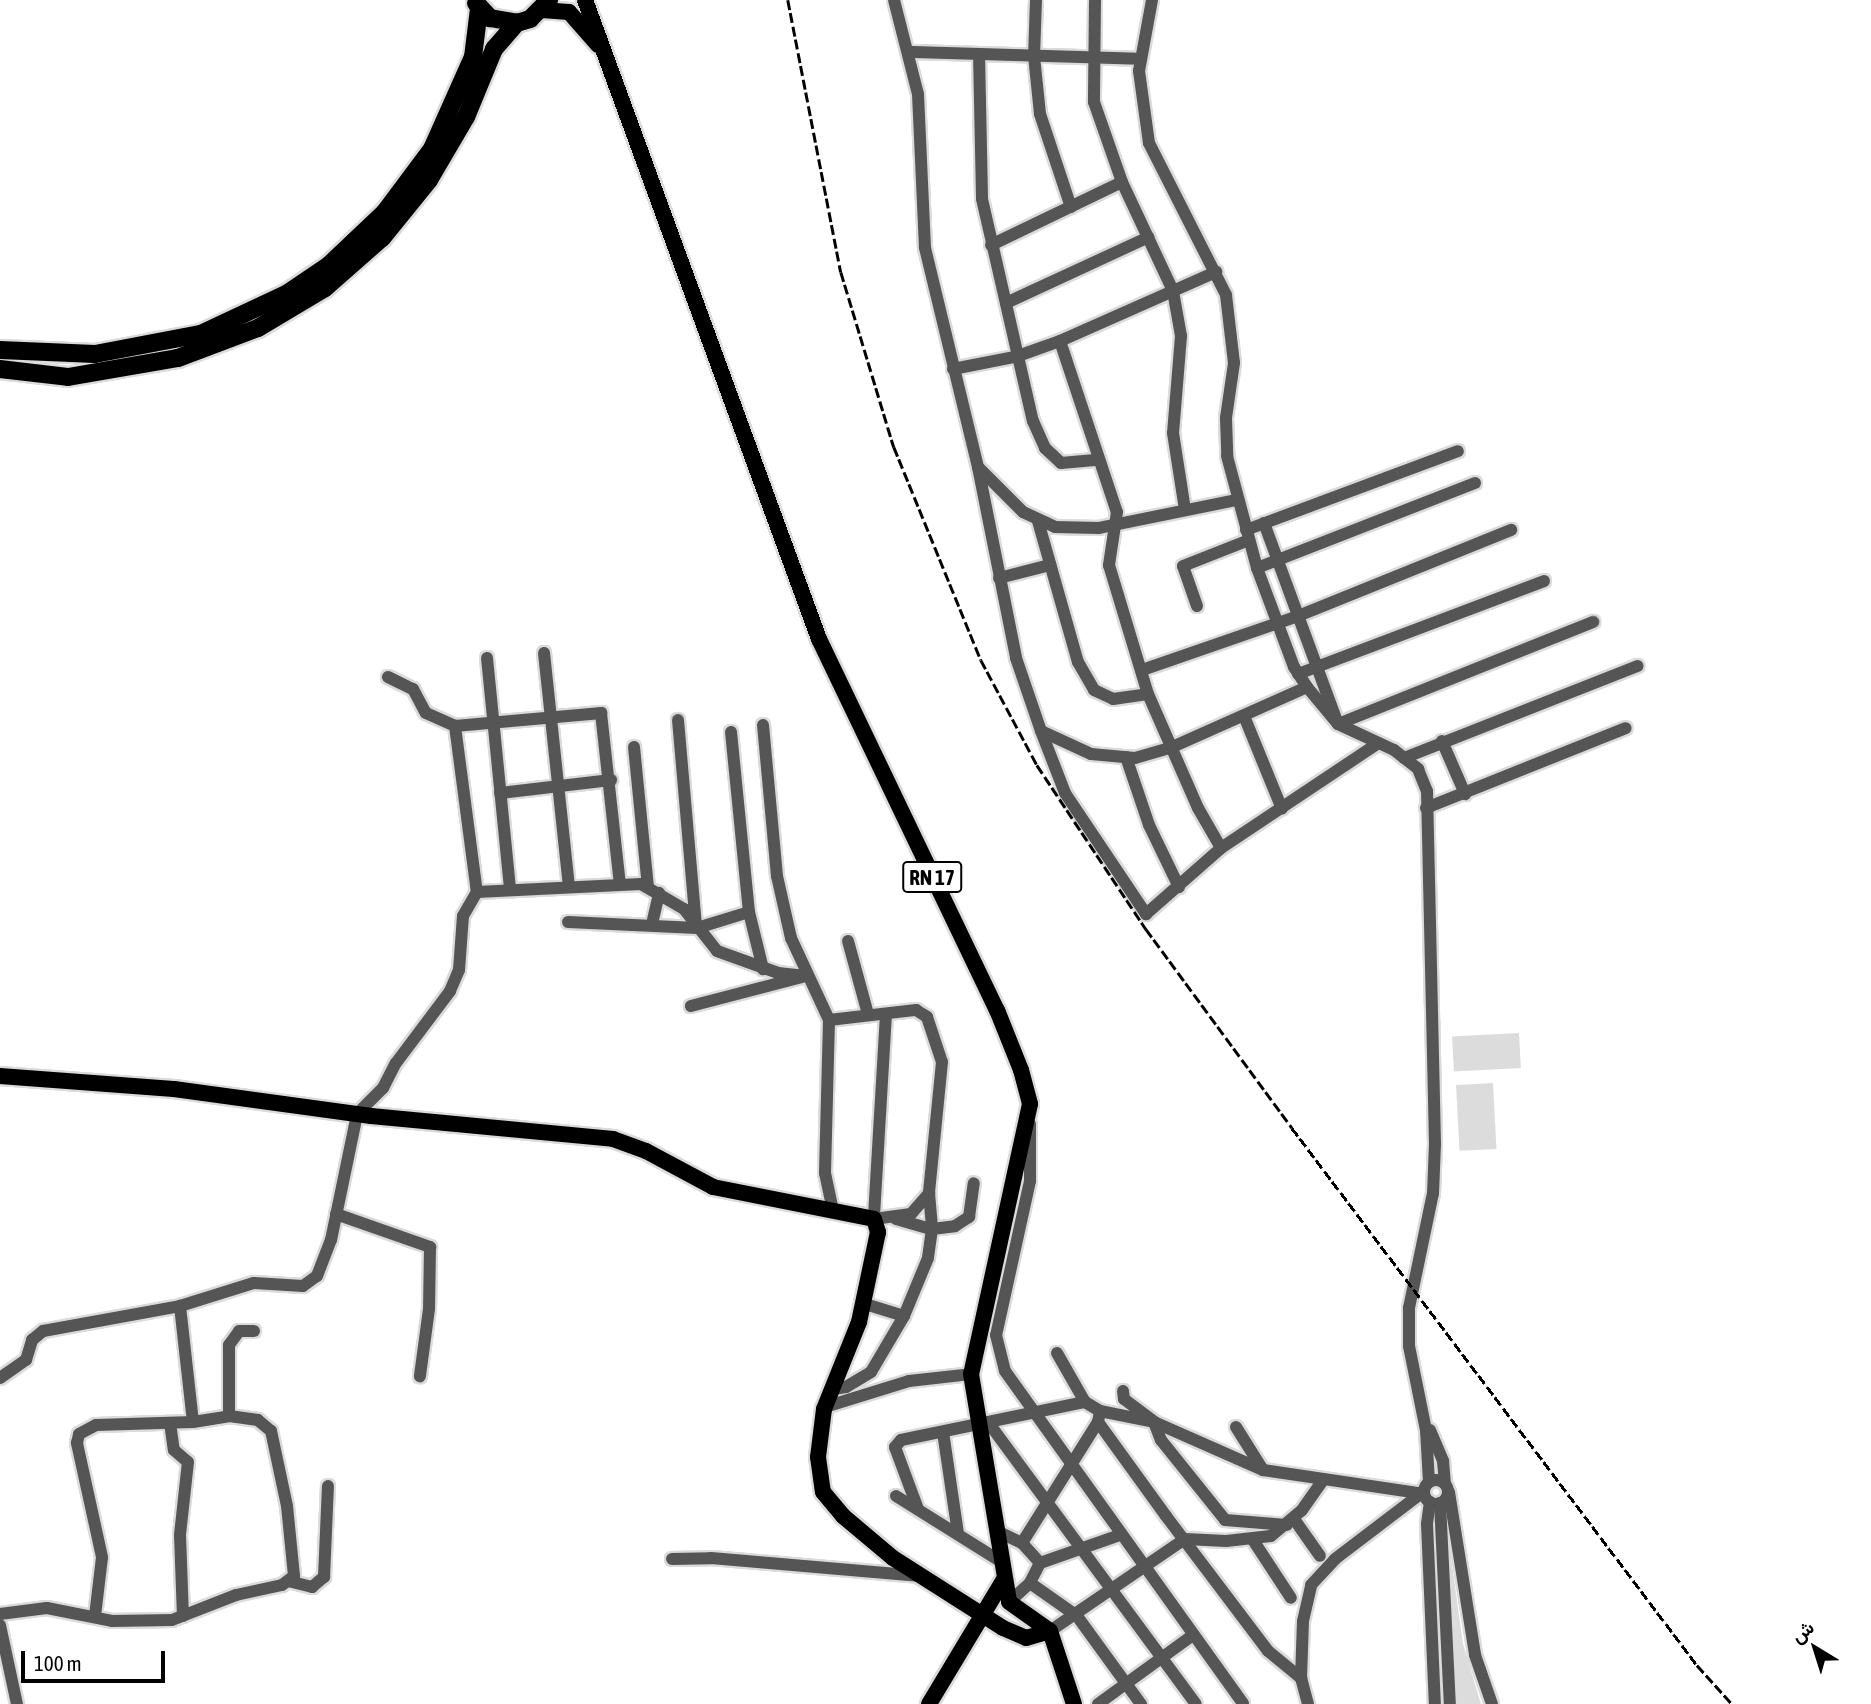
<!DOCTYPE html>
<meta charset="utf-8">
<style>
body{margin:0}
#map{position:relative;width:1871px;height:1704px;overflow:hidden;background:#fff;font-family:"Asap Condensed",Vazirmatn,sans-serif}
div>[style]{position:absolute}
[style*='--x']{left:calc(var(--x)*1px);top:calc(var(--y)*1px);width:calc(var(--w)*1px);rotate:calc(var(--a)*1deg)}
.green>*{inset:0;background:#dcdcdc;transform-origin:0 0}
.roads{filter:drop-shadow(2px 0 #dbdbdb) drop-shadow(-2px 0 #dbdbdb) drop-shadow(0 2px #dbdbdb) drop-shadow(0 -2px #dbdbdb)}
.minor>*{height:12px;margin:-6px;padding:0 6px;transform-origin:6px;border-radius:6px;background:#555}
.minor>.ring{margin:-6px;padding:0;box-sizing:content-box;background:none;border:12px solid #555;border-radius:50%}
.major>*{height:16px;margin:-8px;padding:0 8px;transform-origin:8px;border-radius:8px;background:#000}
.highway>*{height:18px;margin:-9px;padding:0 9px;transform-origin:9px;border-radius:9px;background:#000}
.rail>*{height:2.5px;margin-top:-1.25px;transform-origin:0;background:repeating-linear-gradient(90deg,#000 0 10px,transparent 0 13.5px)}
span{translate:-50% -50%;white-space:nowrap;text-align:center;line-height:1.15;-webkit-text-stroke:5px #fff;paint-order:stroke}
.shield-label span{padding:2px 5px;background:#fff;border:2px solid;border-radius:5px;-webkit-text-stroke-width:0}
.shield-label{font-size:21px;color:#000;font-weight:700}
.north{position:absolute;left:1780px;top:1613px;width:70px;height:70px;-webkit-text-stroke:5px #fff;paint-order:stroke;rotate:322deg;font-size:19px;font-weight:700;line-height:28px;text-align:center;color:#000}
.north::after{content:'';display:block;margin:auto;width:24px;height:32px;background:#000;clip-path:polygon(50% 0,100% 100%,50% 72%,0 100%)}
.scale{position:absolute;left:21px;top:1651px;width:144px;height:32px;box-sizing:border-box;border:4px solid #000;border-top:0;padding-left:9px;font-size:21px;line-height:24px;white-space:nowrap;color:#000;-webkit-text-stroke:5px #fff;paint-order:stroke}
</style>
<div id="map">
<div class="green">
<i style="left:1519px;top:1033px;width:35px;height:67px;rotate:87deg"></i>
<i style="left:1493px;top:1083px;width:66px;height:37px;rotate:87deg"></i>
<i style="clip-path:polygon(1447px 1527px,1463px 1644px,1481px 1704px,1456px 1704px)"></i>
</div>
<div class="roads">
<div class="minor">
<i style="--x:894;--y:0;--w:97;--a:75.7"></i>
<i style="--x:918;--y:94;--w:154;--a:87.4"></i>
<i style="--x:925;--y:248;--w:225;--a:76.4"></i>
<i style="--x:978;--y:467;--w:195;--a:78.7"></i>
<i style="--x:1016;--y:658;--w:77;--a:71.1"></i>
<i style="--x:1041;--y:731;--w:55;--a:24.7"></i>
<i style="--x:1091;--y:754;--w:44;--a:5.2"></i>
<i style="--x:1135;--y:758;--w:36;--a:-16"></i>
<i style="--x:1170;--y:748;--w:150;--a:-24"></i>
<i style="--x:1036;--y:0;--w:56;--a:92"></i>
<i style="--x:1034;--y:56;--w:58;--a:84.1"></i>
<i style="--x:1040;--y:114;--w:98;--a:71.6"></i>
<i style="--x:1095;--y:0;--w:102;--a:90.6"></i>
<i style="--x:1094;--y:102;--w:85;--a:70.7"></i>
<i style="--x:1122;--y:182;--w:120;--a:64.9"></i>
<i style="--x:1173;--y:291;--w:46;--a:79.9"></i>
<i style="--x:1181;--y:336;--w:97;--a:94.7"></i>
<i style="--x:1173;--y:433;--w:78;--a:81.1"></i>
<i style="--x:1152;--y:0;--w:72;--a:100.4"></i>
<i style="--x:1139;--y:71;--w:73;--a:82.1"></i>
<i style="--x:1149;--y:143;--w:170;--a:63.1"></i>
<i style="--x:1226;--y:295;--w:68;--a:83.3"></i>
<i style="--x:1234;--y:363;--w:56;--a:98.3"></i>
<i style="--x:1226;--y:418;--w:38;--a:88"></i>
<i style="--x:1227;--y:456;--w:116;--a:75"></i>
<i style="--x:1257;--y:568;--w:106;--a:69.5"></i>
<i style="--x:1294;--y:667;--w:24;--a:57"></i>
<i style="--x:1307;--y:687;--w:48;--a:50"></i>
<i style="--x:1338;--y:724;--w:62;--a:24.9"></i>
<i style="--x:1394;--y:750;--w:31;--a:38"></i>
<i style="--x:1418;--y:769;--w:24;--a:68"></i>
<i style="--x:1427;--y:791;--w:353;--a:88.7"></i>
<i style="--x:1435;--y:1144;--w:49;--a:92.3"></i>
<i style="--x:1433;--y:1193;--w:117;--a:101.8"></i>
<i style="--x:1409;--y:1308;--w:38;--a:90"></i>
<i style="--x:1409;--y:1346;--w:86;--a:78.6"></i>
<i style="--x:1426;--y:1430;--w:52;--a:86.7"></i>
<i style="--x:911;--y:52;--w:230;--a:1.7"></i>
<i style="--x:979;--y:54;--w:145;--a:88.8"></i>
<i style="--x:982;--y:199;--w:228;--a:77.1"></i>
<i style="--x:1033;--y:421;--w:30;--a:66"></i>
<i style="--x:1045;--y:448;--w:22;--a:43"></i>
<i style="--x:1061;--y:463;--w:37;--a:-5"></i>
<i style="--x:991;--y:245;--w:145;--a:-25.7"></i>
<i style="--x:1006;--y:303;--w:157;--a:-24.8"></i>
<i style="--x:1060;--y:341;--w:180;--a:71.6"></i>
<i style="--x:1117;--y:512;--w:54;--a:98.6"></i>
<i style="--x:1109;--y:565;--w:135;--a:73.2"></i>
<i style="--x:1148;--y:694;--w:124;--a:66.3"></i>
<i style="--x:1198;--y:808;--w:46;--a:60.1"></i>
<i style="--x:953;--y:369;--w:63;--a:-11"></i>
<i style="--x:1015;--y:357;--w:48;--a:-19.6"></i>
<i style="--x:1060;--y:341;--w:171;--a:-23.9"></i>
<i style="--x:978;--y:467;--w:64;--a:45"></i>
<i style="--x:1023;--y:512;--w:35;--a:25"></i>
<i style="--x:1055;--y:527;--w:44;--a:1.3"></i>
<i style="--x:1099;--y:528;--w:141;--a:-11.5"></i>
<i style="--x:1038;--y:521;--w:147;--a:74.2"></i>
<i style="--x:1078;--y:662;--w:32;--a:60"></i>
<i style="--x:1094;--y:690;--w:21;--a:25"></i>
<i style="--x:1113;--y:699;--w:35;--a:-8"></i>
<i style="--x:1264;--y:523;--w:214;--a:69.8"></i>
<i style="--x:1338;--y:724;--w:275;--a:-21.8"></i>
<i style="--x:1246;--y:530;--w:226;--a:-20.4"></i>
<i style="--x:1257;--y:568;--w:234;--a:-21.3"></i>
<i style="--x:999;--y:578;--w:53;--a:-14.3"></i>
<i style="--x:1197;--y:606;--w:42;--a:-109.3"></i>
<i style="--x:1183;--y:566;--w:71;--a:-21.5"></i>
<i style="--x:544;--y:653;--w:234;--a:83.9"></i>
<i style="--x:487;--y:658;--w:233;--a:84.3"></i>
<i style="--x:1142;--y:670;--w:165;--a:-19.1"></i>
<i style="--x:1298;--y:616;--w:230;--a:-22"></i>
<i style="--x:1298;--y:674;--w:263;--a:-20.7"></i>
<i style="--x:388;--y:677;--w:28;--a:26"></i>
<i style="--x:413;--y:689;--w:27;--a:62"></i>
<i style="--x:426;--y:713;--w:32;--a:24"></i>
<i style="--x:455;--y:726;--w:147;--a:-5.1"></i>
<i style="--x:601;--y:713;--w:172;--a:83.7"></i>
<i style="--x:1244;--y:716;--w:100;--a:67.8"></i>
<i style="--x:678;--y:720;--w:205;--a:85"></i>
<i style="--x:763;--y:725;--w:152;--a:84.7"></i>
<i style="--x:777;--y:876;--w:64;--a:77.3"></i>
<i style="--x:791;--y:938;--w:90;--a:65.1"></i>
<i style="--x:829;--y:1020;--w:153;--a:91.5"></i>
<i style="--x:825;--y:1173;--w:38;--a:78"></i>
<i style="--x:455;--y:726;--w:167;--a:82.5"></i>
<i style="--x:477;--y:892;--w:164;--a:-2.8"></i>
<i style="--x:641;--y:884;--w:50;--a:30.2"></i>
<i style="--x:684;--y:909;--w:53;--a:51.8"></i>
<i style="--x:717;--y:951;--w:65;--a:19.8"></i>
<i style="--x:778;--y:973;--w:28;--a:6"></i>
<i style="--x:806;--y:976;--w:119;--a:165.4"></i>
<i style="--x:1041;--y:731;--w:66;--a:68.8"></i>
<i style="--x:1065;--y:793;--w:146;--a:56.2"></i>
<i style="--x:1146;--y:914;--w:100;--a:-41.3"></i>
<i style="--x:1221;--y:848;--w:187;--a:-33.7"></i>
<i style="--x:731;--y:732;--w:181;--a:84.3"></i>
<i style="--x:749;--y:912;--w:59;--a:76.2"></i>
<i style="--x:1442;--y:741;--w:58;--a:66.5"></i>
<i style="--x:634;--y:747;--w:141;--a:84.3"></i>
<i style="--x:1126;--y:757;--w:72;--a:71.3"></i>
<i style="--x:1149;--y:825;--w:69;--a:64.2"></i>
<i style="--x:1404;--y:758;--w:251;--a:-21.5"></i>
<i style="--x:500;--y:793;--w:112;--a:-6.7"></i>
<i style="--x:1426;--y:808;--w:215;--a:-21.8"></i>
<i style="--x:568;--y:922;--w:129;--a:2.7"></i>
<i style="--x:697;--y:928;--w:54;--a:-17.1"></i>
<i style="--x:652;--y:924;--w:32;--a:-77"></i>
<i style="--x:848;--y:941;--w:76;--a:74.7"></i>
<i style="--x:886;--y:1014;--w:205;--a:93.4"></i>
<i style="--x:874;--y:1219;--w:37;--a:-8"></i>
<i style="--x:911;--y:1214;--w:28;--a:-49"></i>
<i style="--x:829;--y:1020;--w:88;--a:-6.6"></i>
<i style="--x:916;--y:1010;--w:13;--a:32"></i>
<i style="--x:927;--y:1017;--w:47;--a:71.6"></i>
<i style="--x:942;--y:1062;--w:132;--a:95.7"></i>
<i style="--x:929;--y:1193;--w:36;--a:85"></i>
<i style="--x:932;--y:1229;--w:29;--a:98"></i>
<i style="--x:928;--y:1258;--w:63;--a:112.5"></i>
<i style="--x:904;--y:1316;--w:44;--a:-162.8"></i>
<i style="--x:1030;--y:1124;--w:57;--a:90"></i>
<i style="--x:1030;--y:1181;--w:158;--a:102.4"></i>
<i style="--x:996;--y:1335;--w:37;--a:76"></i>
<i style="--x:1005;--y:1371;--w:409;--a:54.4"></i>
<i style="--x:336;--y:1214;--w:100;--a:19.3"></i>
<i style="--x:430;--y:1247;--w:62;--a:90.9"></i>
<i style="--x:429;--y:1309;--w:68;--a:97.7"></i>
<i style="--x:896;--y:1219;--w:37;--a:16"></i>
<i style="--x:932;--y:1229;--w:23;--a:-7"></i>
<i style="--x:955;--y:1226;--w:17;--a:-33"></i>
<i style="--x:969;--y:1217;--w:34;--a:-82"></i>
<i style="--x:1057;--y:1353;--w:56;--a:60.3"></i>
<i style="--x:1085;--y:1402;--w:17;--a:31"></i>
<i style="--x:1100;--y:1411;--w:11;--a:100"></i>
<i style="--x:1098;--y:1422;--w:116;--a:54.1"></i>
<i style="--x:1166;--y:1516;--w:169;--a:52.9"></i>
<i style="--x:1268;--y:1651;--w:43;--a:39.3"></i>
<i style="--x:0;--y:1378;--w:32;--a:-35"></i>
<i style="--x:26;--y:1360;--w:21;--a:-73"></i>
<i style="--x:32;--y:1340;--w:14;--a:-39"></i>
<i style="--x:43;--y:1331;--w:139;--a:-10.3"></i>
<i style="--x:834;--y:1389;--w:12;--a:-9"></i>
<i style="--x:846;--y:1387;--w:29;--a:-31"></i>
<i style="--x:871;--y:1372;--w:65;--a:-59.5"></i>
<i style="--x:1123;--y:1391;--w:8;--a:83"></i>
<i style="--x:1124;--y:1399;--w:38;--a:37"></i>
<i style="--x:1154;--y:1422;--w:19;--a:69"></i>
<i style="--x:1161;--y:1440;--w:102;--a:51.3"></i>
<i style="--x:1225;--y:1520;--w:62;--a:4.6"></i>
<i style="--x:825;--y:1407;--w:88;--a:-17.2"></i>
<i style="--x:909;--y:1381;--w:62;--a:-6.4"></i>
<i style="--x:1100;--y:1411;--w:55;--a:11.5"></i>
<i style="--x:1154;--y:1422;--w:119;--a:23.8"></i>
<i style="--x:193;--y:1422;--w:117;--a:-96.4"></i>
<i style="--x:180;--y:1306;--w:77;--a:-17.3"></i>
<i style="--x:254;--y:1283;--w:49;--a:3.5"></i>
<i style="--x:303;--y:1286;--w:17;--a:-36"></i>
<i style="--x:317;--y:1276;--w:39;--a:-69"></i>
<i style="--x:331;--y:1240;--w:129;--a:-78.3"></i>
<i style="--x:357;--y:1114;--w:37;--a:-45"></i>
<i style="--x:383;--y:1088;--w:28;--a:-63"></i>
<i style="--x:396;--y:1063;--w:90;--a:-53.1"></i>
<i style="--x:450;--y:991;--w:23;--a:-67"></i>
<i style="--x:459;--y:970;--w:54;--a:-85.8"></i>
<i style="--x:463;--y:916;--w:28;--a:-60"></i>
<i style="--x:988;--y:1422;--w:350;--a:53.6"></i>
<i style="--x:170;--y:1423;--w:27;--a:82"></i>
<i style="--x:174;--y:1450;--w:18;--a:41"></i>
<i style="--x:188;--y:1462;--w:73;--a:96.3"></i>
<i style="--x:180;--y:1535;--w:81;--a:87.9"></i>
<i style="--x:1236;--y:1427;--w:51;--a:57.9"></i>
<i style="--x:1263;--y:1470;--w:158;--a:8.4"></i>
<i style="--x:1430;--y:1430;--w:34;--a:67"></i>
<i style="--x:1443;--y:1461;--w:22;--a:85"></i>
<i style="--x:943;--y:1432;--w:103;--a:81.6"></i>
<i class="ring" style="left:1424px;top:1480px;width:12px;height:12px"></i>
<i style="--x:1449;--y:1492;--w:165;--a:80.9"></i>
<i style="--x:1475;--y:1655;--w:52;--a:70.9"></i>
<i style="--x:896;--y:1496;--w:123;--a:32"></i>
<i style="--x:1430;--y:1502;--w:22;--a:98"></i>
<i style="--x:1427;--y:1524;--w:180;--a:87.5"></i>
<i style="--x:1440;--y:1503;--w:201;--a:87.2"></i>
<i style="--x:918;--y:1509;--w:66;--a:-110.4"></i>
<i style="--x:895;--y:1447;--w:9;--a:-49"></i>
<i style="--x:901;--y:1440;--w:188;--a:-11.7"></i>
<i style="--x:1294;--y:1519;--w:45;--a:54.9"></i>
<i style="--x:999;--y:1532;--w:25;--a:26"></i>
<i style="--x:1022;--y:1543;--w:27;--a:48"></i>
<i style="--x:1040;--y:1563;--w:22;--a:117"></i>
<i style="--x:1030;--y:1583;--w:28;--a:138"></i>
<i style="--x:1253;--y:1540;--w:69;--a:56.8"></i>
<i style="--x:1022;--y:1543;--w:143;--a:-57.9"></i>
<i style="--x:672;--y:1559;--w:39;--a:-1"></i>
<i style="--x:711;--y:1558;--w:210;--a:4.9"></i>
<i style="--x:1040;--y:1563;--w:85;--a:-19.3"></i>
<i style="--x:288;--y:1581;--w:25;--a:14"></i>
<i style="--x:312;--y:1587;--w:16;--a:-40"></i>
<i style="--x:324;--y:1577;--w:91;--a:-87.5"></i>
<i style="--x:1030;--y:1583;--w:57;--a:35.1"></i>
<i style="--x:1077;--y:1616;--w:109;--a:54"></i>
<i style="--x:0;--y:1614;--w:47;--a:-7.3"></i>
<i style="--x:47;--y:1608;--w:66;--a:11.3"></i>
<i style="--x:112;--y:1621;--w:60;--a:-1"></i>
<i style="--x:172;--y:1620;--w:69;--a:-21.3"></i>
<i style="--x:236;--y:1595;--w:47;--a:-12.3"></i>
<i style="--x:282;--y:1585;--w:15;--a:-37"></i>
<i style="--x:294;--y:1576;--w:70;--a:-95.7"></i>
<i style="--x:287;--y:1506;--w:77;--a:-102"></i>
<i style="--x:271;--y:1431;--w:17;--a:-140"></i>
<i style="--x:258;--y:1420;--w:29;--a:-172"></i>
<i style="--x:229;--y:1416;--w:71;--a:-90"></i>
<i style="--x:229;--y:1345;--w:17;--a:-54"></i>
<i style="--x:239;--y:1331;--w:15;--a:0"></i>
<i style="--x:95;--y:1616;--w:59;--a:-83.2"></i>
<i style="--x:102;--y:1557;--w:117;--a:-102.4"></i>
<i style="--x:77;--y:1443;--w:9;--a:-77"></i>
<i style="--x:79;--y:1434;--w:19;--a:-28"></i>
<i style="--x:96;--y:1425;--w:97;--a:-1.8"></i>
<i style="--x:193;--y:1422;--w:36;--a:-9"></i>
<i style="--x:0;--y:1625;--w:81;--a:77.9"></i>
<i style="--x:1050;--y:1631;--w:163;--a:-34.3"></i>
<i style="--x:1185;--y:1539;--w:41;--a:2.8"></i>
<i style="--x:1226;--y:1541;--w:45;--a:-6.3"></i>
<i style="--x:1271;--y:1536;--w:40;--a:-40"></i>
<i style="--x:1302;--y:1510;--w:37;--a:-55"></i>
<i style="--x:1098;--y:1704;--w:117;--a:-36"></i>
<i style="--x:1308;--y:1704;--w:27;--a:-105"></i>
<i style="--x:1301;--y:1678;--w:57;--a:-88"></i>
<i style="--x:1303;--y:1621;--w:37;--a:-77"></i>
<i style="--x:1311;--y:1585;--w:35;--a:-47"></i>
<i style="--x:1335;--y:1559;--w:111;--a:-37.3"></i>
</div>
<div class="major">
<i style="--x:585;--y:0;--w:680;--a:69.89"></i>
<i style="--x:819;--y:639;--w:411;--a:64.4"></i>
<i style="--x:997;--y:1010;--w:65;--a:68.2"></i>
<i style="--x:1021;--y:1070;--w:35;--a:75"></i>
<i style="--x:1030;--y:1104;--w:276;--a:102.3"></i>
<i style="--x:971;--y:1374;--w:231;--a:80.5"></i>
<i style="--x:1009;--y:1602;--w:50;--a:35.3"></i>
<i style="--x:1050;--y:1631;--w:77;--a:71.8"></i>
<i style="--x:541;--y:10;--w:28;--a:4"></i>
<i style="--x:569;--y:12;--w:44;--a:48.7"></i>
<i style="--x:0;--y:1076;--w:174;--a:4.3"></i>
<i style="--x:174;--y:1089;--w:199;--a:7.8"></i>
<i style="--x:371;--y:1116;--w:243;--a:5.4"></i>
<i style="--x:613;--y:1139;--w:35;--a:20"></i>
<i style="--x:646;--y:1151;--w:76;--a:28.2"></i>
<i style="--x:713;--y:1187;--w:164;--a:11.2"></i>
<i style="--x:874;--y:1219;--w:14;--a:73"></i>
<i style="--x:878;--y:1232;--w:92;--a:101.9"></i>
<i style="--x:859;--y:1322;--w:94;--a:111.9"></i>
<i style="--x:824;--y:1409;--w:48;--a:97.1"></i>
<i style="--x:818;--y:1457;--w:35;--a:82"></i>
<i style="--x:823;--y:1492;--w:31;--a:50"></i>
<i style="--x:843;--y:1516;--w:65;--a:40"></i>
<i style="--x:893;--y:1558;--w:130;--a:32.5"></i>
<i style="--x:1003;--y:1628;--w:25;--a:23"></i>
<i style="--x:1026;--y:1638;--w:25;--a:-16"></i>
<i style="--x:929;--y:1704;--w:144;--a:-59"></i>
</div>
<div class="highway">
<i style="--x:476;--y:3;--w:21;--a:47"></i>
<i style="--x:490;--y:18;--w:27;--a:10"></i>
<i style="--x:517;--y:23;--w:14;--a:-17"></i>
<i style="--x:530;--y:19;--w:27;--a:-45"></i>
<i style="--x:0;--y:350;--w:95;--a:2.4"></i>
<i style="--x:95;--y:354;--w:108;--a:-10.7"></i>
<i style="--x:201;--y:334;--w:96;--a:-25.2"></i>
<i style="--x:288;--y:293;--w:50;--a:-34.3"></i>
<i style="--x:329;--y:265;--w:77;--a:-43.4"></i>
<i style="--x:385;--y:212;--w:79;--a:-53.3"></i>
<i style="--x:432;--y:149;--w:101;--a:-66"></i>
<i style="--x:473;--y:57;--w:48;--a:-82.9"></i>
<i style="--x:0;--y:369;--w:68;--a:6.7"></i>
<i style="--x:68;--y:377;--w:112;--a:-9.8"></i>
<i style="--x:178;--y:358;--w:85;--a:-20.6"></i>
<i style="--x:258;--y:328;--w:78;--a:-30.8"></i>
<i style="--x:325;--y:288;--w:76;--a:-41.3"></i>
<i style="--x:382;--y:238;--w:75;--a:-51"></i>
<i style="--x:429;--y:180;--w:73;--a:-59.6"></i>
<i style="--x:466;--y:117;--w:74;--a:-67.6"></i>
<i style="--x:494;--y:49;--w:35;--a:-49"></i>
</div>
</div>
<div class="rail">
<i style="--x:788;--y:0;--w:277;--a:79"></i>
<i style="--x:841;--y:272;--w:183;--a:73.2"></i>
<i style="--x:894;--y:447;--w:230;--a:67.8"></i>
<i style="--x:981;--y:660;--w:119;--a:61.9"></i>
<i style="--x:1037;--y:765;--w:197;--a:56.4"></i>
<i style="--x:1146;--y:929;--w:247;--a:53.7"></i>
<i style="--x:1292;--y:1128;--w:673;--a:52.98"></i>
<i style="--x:1697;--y:1665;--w:52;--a:48.1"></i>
</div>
<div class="shield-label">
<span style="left:932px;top:877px">RN 17</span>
</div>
<div class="north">ش</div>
<div class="scale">100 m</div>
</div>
